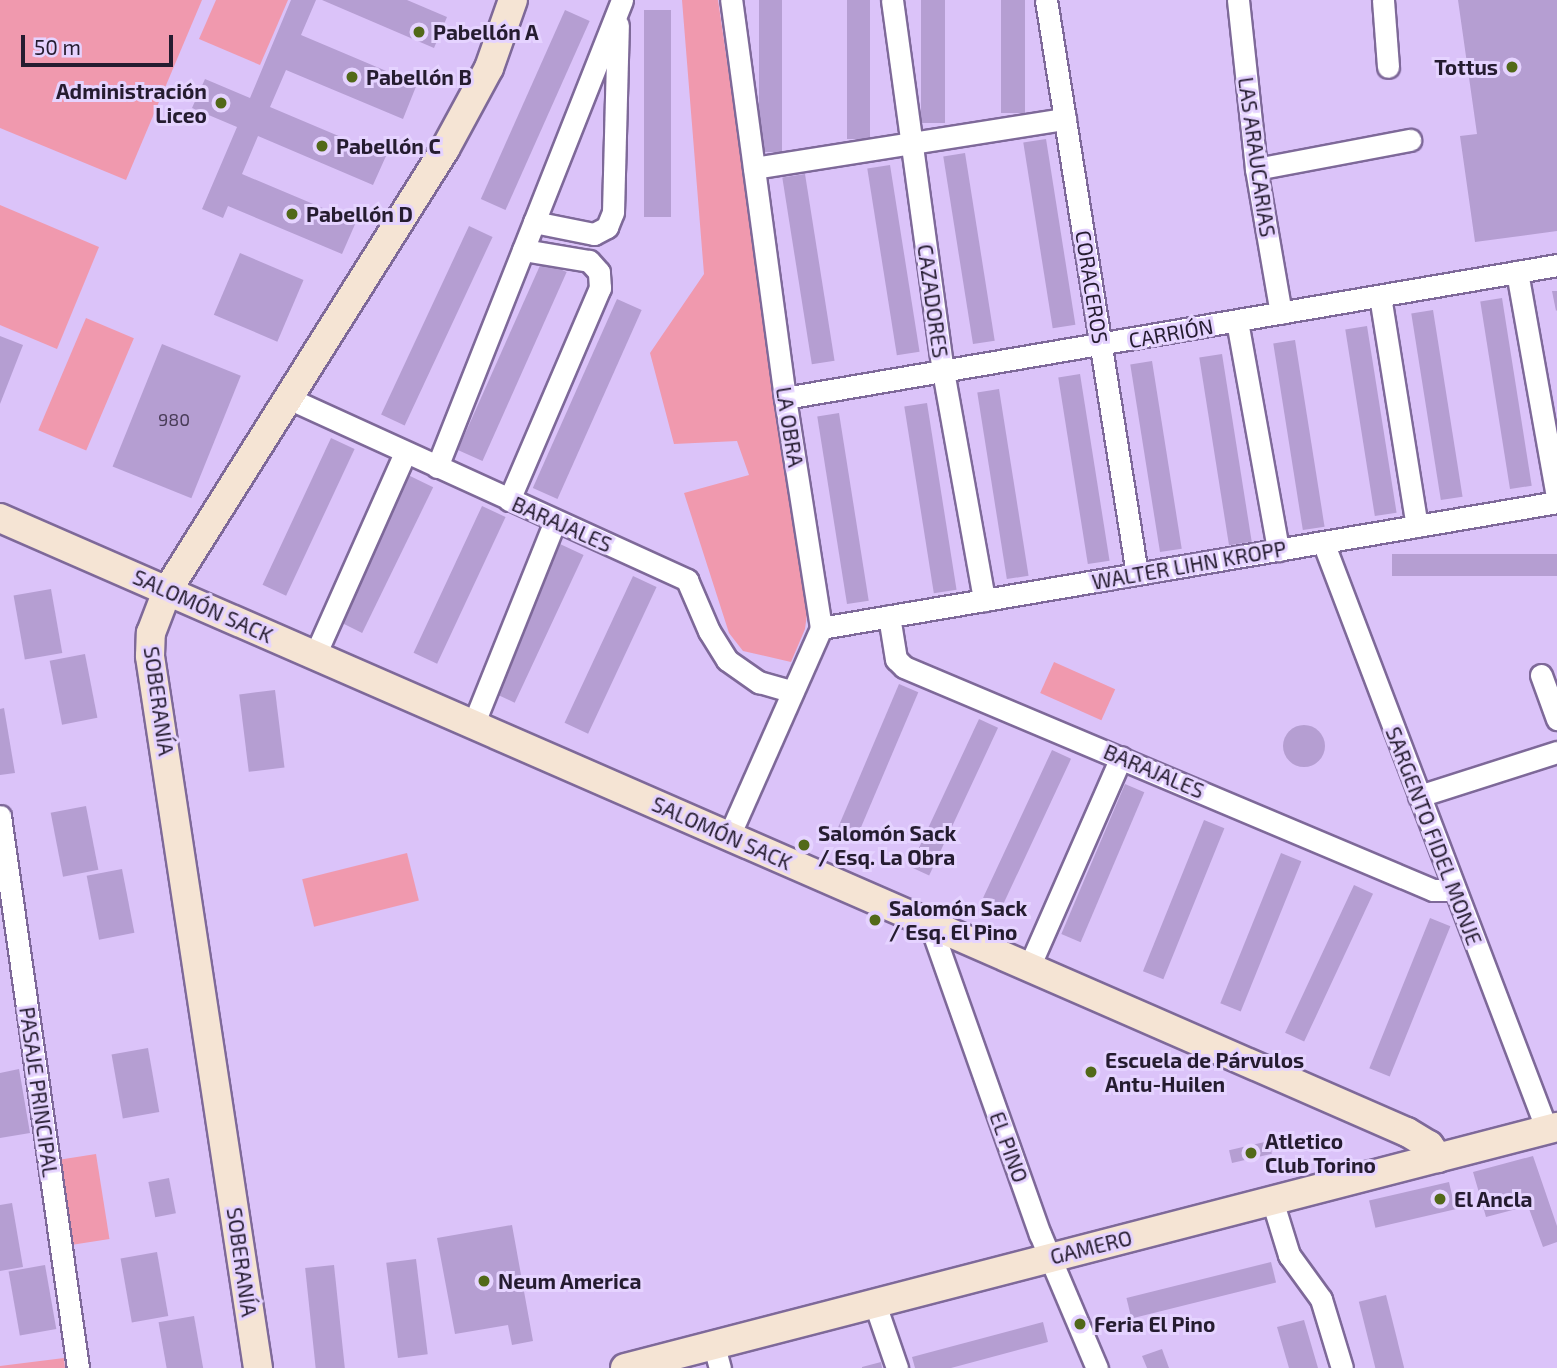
<!DOCTYPE html>
<meta charset="utf-8">
<style>
body{margin:0}
#map{position:relative;width:1557px;height:1368px;overflow:hidden;background:#dbc3f9;font-family:"Exo 2",sans-serif}
div>[style]{position:absolute}
[style*='--x']{left:calc(var(--x)*1px);top:calc(var(--y)*1px);width:calc(var(--w)*1px);rotate:calc(var(--a)*1deg)}
.green>*{inset:0;background:#f099ae;transform-origin:0 0}
.building>*{inset:0;background:#b59ed2;transform-origin:0 0}
.round{border-radius:50%}
.roads{filter:drop-shadow(2px 0 #7e6999) drop-shadow(-2px 0 #7e6999) drop-shadow(0 2px #7e6999) drop-shadow(0 -2px #7e6999)}
.street>*{height:21px;margin:-10.5px;padding:0 10.5px;transform-origin:10.5px;border-radius:10.5px;background:#fff}
.secondary>*{height:28px;margin:-14px;padding:0 14px;transform-origin:14px;border-radius:14px;background:#f5e4d4}
.dots>*{width:19px;height:19px;translate:-50% -50%;box-sizing:border-box;border:4px solid #e5d3ff;border-radius:50%}
span{translate:-50% -50%;white-space:nowrap;text-align:center;line-height:1.15;-webkit-text-stroke:6px #e5d3ff;paint-order:stroke}
.number-label{font-size:18px;color:#493c58}
.number-label span{-webkit-text-stroke-width:0}
.poi-label{font-size:21px;color:#251c30;font-weight:700}
.left{translate:0 -50%;text-align:left}
.right{translate:-100% -50%;text-align:right}
.street-label{font-size:21px;color:#251c30}
.scale{position:absolute;left:21px;top:35px;width:152px;height:32px;box-sizing:border-box;border:4px solid #251c30;border-top:0;padding-left:9px;font-size:21px;line-height:24px;white-space:nowrap;color:#251c30;-webkit-text-stroke:5px #e5d3ff;paint-order:stroke}
</style>
<div id="map">
<div class="green">
<i style="clip-path:polygon(0 0,202px 0,126px 180px,0 128px)"></i>
<i style="clip-path:polygon(216px 0,288px 0,260px 65px,199px 39px)"></i>
<i style="clip-path:polygon(682px 0,718px 0,808px 607px,805px 629px,791px 662px,743px 651px,729px 633px,684px 493px,749px 475px,737px 441px,674px 444px,650px 353px,704px 274px)"></i>
<i style="clip-path:polygon(0 205px,99px 247px,57px 349px,0 325px)"></i>
<i style="left:86px;top:318px;width:52px;height:122px;rotate:23deg"></i>
<i style="left:1054px;top:662px;width:67px;height:34px;rotate:24deg"></i>
<i style="left:407px;top:853px;width:49px;height:108px;rotate:76deg"></i>
<i style="left:96px;top:1154px;width:86px;height:47px;rotate:81deg"></i>
<i style="clip-path:polygon(64px 1358px,65px 1368px,0 1368px,0 1366px)"></i>
</div>
<div class="building">
<i style="clip-path:polygon(291px 0,316px 0,301px 35px,417px 84px,403px 119px,286px 70px,270px 107px,386px 156px,373px 185px,258px 136px,242px 174px,356px 222px,342px 254px,228px 206px,223px 218px,202px 209px,237px 127px,192px 108px,205px 79px,250px 98px)"></i>
<i style="clip-path:polygon(322px 0,407px 0,447px 17px,434px 48px)"></i>
<i style="left:759px;top:0;width:23px;height:152px"></i>
<i style="left:847px;top:0;width:23px;height:139px"></i>
<i style="left:921px;top:0;width:24px;height:123px"></i>
<i style="left:1001px;top:0;width:24px;height:113px"></i>
<i style="clip-path:polygon(1458px 0,1557px 0,1557px 231px,1475px 242px,1460px 136px,1477px 134px)"></i>
<i style="left:565px;top:10px;width:27px;height:207px;rotate:24deg"></i>
<i style="left:644px;top:10px;width:27px;height:207px"></i>
<i style="left:1046px;top:139px;width:188px;height:23px;rotate:81deg"></i>
<i style="left:965px;top:153px;width:190px;height:22px;rotate:81deg"></i>
<i style="left:890px;top:165px;width:189px;height:23px;rotate:81deg"></i>
<i style="left:805px;top:174px;width:189px;height:23px;rotate:81deg"></i>
<i style="left:469px;top:226px;width:26px;height:208px;rotate:25deg"></i>
<i style="left:240px;top:253px;width:69px;height:67px;rotate:23deg"></i>
<i style="left:542px;top:261px;width:27px;height:207px;rotate:24deg"></i>
<i style="clip-path:polygon(1552px 291px,1557px 291px,1557px 310px,1556px 311px)"></i>
<i style="left:1502px;top:298px;width:190px;height:22px;rotate:81deg"></i>
<i style="left:617px;top:299px;width:27px;height:207px;rotate:24deg"></i>
<i style="left:1433px;top:310px;width:189px;height:22px;rotate:81deg"></i>
<i style="left:1367px;top:326px;width:189px;height:22px;rotate:81deg"></i>
<i style="clip-path:polygon(0 336px,23px 345px,0 404px)"></i>
<i style="left:1295px;top:340px;width:189px;height:22px;rotate:81deg"></i>
<i style="left:162px;top:344px;width:85px;height:132px;rotate:22deg"></i>
<i style="left:1222px;top:354px;width:190px;height:23px;rotate:81deg"></i>
<i style="left:1152px;top:361px;width:190px;height:22px;rotate:81deg"></i>
<i style="left:1080px;top:374px;width:189px;height:22px;rotate:81deg"></i>
<i style="left:999px;top:389px;width:189px;height:22px;rotate:81deg"></i>
<i style="left:927px;top:403px;width:189px;height:23px;rotate:81deg"></i>
<i style="left:839px;top:413px;width:190px;height:22px;rotate:81deg"></i>
<i style="left:331px;top:438px;width:26px;height:162px;rotate:25deg"></i>
<i style="left:408px;top:475px;width:28px;height:162px;rotate:26deg"></i>
<i style="left:482px;top:506px;width:26px;height:162px;rotate:25deg"></i>
<i style="left:560px;top:544px;width:26px;height:163px;rotate:25deg"></i>
<i style="left:1557px;top:554px;width:22px;height:165px;rotate:90deg"></i>
<i style="left:633px;top:576px;width:26px;height:162px;rotate:25deg"></i>
<i style="left:51px;top:589px;width:65px;height:38px;rotate:80deg"></i>
<i style="left:85px;top:654px;width:65px;height:36px;rotate:79deg"></i>
<i style="left:899px;top:684px;width:21px;height:163px;rotate:23deg"></i>
<i style="left:275px;top:690px;width:78px;height:36px;rotate:83deg"></i>
<i style="clip-path:polygon(4px 708px,15px 773px,0 775px,0 709px)"></i>
<i style="left:979px;top:719px;width:21px;height:163px;rotate:25deg"></i>
<i class="round" style="left:1283px;top:725px;width:42px;height:42px"></i>
<i style="left:1052px;top:750px;width:21px;height:163px;rotate:25deg"></i>
<i style="left:1125px;top:784px;width:21px;height:163px;rotate:23deg"></i>
<i style="left:86px;top:806px;width:65px;height:36px;rotate:79deg"></i>
<i style="left:1204px;top:820px;width:22px;height:163px;rotate:22deg"></i>
<i style="left:1281px;top:853px;width:22px;height:162px;rotate:22deg"></i>
<i style="left:122px;top:869px;width:65px;height:36px;rotate:79deg"></i>
<i style="left:1354px;top:885px;width:21px;height:163px;rotate:25deg"></i>
<i style="left:1430px;top:918px;width:22px;height:162px;rotate:22deg"></i>
<i style="left:148px;top:1048px;width:65px;height:37px;rotate:80deg"></i>
<i style="clip-path:polygon(19px 1069px,30px 1133px,0 1138px,0 1073px)"></i>
<i style="left:1269px;top:1141px;width:13px;height:41px;rotate:77deg"></i>
<i style="clip-path:polygon(1533px 1156px,1557px 1226px,1557px 1242px,1543px 1247px,1528px 1206px,1486px 1217px,1473px 1172px)"></i>
<i style="left:169px;top:1178px;width:36px;height:21px;rotate:79deg"></i>
<i style="left:1449px;top:1182px;width:28px;height:82px;rotate:77deg"></i>
<i style="clip-path:polygon(12px 1203px,23px 1267px,0 1271px,0 1205px)"></i>
<i style="clip-path:polygon(512px 1225px,533px 1341px,512px 1345px,508px 1325px,455px 1334px,437px 1238px)"></i>
<i style="left:157px;top:1252px;width:65px;height:37px;rotate:80deg"></i>
<i style="left:416px;top:1259px;width:96px;height:30px;rotate:83deg"></i>
<i style="left:1271px;top:1262px;width:21px;height:149px;rotate:76deg"></i>
<i style="left:45px;top:1265px;width:65px;height:37px;rotate:80deg"></i>
<i style="left:334px;top:1265px;width:104px;height:29px;rotate:84deg"></i>
<i style="left:1386px;top:1295px;width:75px;height:28px;rotate:76deg"></i>
<i style="left:194px;top:1316px;width:53px;height:36px;rotate:80deg"></i>
<i style="clip-path:polygon(1304px 1320px,1318px 1368px,1289px 1368px,1277px 1327px)"></i>
<i style="clip-path:polygon(1043px 1322px,1048px 1342px,951px 1368px,915px 1368px,912px 1357px)"></i>
<i style="clip-path:polygon(1162px 1349px,1169px 1368px,1147px 1368px,1142px 1356px)"></i>
<i style="clip-path:polygon(881px 1362px,882px 1368px,862px 1368px,862px 1367px)"></i>
</div>
<div class="roads">
<div class="street">
<i style="--x:892;--y:0;--w:374;--a:82.2"></i>
<i style="--x:943;--y:371;--w:233;--a:79.8"></i>
<i style="--x:1046;--y:0;--w:581;--a:80.99"></i>
<i style="--x:1238;--y:0;--w:170;--a:83.9"></i>
<i style="--x:1256;--y:169;--w:146;--a:80.2"></i>
<i style="--x:1383;--y:0;--w:67;--a:85.7"></i>
<i style="--x:754;--y:168;--w:315;--a:-9"></i>
<i style="--x:1256;--y:169;--w:157;--a:-10.7"></i>
<i style="--x:534;--y:222;--w:61;--a:11.3"></i>
<i style="--x:594;--y:234;--w:15;--a:-28"></i>
<i style="--x:607;--y:227;--w:16;--a:-68"></i>
<i style="--x:613;--y:212;--w:187;--a:-88.5"></i>
<i style="--x:1517;--y:272;--w:228;--a:79.9"></i>
<i style="--x:1380;--y:296;--w:233;--a:80.9"></i>
<i style="--x:1237;--y:321;--w:233;--a:79.8"></i>
<i style="--x:288;--y:398;--w:439;--a:24.5"></i>
<i style="--x:687;--y:580;--w:56;--a:66.7"></i>
<i style="--x:709;--y:631;--w:34;--a:58"></i>
<i style="--x:727;--y:660;--w:39;--a:35"></i>
<i style="--x:759;--y:682;--w:35;--a:16"></i>
<i style="--x:785;--y:398;--w:783;--a:-9.77"></i>
<i style="--x:437;--y:467;--w:502;--a:-68.39"></i>
<i style="--x:509;--y:500;--w:231;--a:-66.8"></i>
<i style="--x:600;--y:288;--w:16;--a:-94"></i>
<i style="--x:599;--y:272;--w:15;--a:-132"></i>
<i style="--x:589;--y:261;--w:67;--a:-170.5"></i>
<i style="--x:1323;--y:542;--w:629;--a:69.15"></i>
<i style="--x:889;--y:616;--w:44;--a:80.8"></i>
<i style="--x:896;--y:659;--w:11;--a:45"></i>
<i style="--x:904;--y:667;--w:574;--a:22.86"></i>
<i style="--x:1433;--y:890;--w:22;--a:0"></i>
<i style="--x:821;--y:628;--w:747;--a:-9.71"></i>
<i style="--x:315;--y:655;--w:221;--a:-66"></i>
<i style="--x:1541;--y:675;--w:47;--a:70"></i>
<i style="--x:473;--y:725;--w:220;--a:-68.1"></i>
<i style="--x:1419;--y:796;--w:145;--a:-17.7"></i>
<i style="--x:0;--y:816;--w:557;--a:81.96"></i>
<i style="--x:729;--y:836;--w:227;--a:-66.1"></i>
<i style="--x:821;--y:628;--w:233;--a:-98.9"></i>
<i style="--x:785;--y:398;--w:402;--a:-97.7"></i>
<i style="--x:930;--y:924;--w:329;--a:70.5"></i>
<i style="--x:1040;--y:1234;--w:146;--a:67"></i>
<i style="--x:1029;--y:967;--w:229;--a:-66.3"></i>
<i style="--x:1272;--y:1200;--w:58;--a:72.8"></i>
<i style="--x:1289;--y:1255;--w:54;--a:54"></i>
<i style="--x:1321;--y:1299;--w:72;--a:73.1"></i>
<i style="--x:875;--y:1304;--w:68;--a:71"></i>
<i style="--x:714;--y:1346;--w:23;--a:75"></i>
</div>
<div class="secondary">
<i style="--x:0;--y:518;--w:1535;--a:23.58"></i>
<i style="--x:1407;--y:1132;--w:26;--a:31"></i>
<i style="--x:1429;--y:1145;--w:16;--a:55"></i>
<i style="--x:258;--y:1368;--w:720;--a:-98.63"></i>
<i style="--x:150;--y:656;--w:23;--a:-88"></i>
<i style="--x:151;--y:633;--w:45;--a:-69.1"></i>
<i style="--x:167;--y:591;--w:522;--a:-57.83"></i>
<i style="--x:445;--y:149;--w:92;--a:-61.5"></i>
<i style="--x:489;--y:68;--w:72;--a:-70.6"></i>
<i style="--x:625;--y:1368;--w:963;--a:-14.5"></i>
</div>
</div>
<div class="dots">
<i style="left:419px;top:32px;background:#526919"></i>
<i style="left:1512px;top:67px;background:#526919"></i>
<i style="left:352px;top:77px;background:#526919"></i>
<i style="left:221px;top:103px;background:#526919"></i>
<i style="left:322px;top:146px;background:#526919"></i>
<i style="left:292px;top:214px;background:#526919"></i>
<i style="left:804px;top:845px;background:#526919"></i>
<i style="left:875px;top:920px;background:#526919"></i>
<i style="left:1091px;top:1072px;background:#526919"></i>
<i style="left:1251px;top:1153px;background:#526919"></i>
<i style="left:1440px;top:1199px;background:#526919"></i>
<i style="left:484px;top:1281px;background:#526919"></i>
<i style="left:1080px;top:1324px;background:#526919"></i>
</div>
<div class="number-label">
<span style="left:174px;top:419px">980</span>
</div>
<div class="poi-label">
<span class="left" style="left:433px;top:32px">Pabellón A</span>
<span class="right" style="left:1498px;top:67px">Tottus</span>
<span class="left" style="left:366px;top:77px">Pabellón B</span>
<span class="right" style="left:207px;top:103px">Administración<br>Liceo</span>
<span class="left" style="left:336px;top:146px">Pabellón C</span>
<span class="left" style="left:306px;top:214px">Pabellón D</span>
<span class="left" style="left:818px;top:845px">Salomón Sack<br>/ Esq. La Obra</span>
<span class="left" style="left:889px;top:920px">Salomón Sack<br>/ Esq. El Pino</span>
<span class="left" style="left:1105px;top:1072px">Escuela de Párvulos<br>Antu-Huilen</span>
<span class="left" style="left:1265px;top:1153px">Atletico<br>Club Torino</span>
<span class="left" style="left:1454px;top:1199px">El Ancla</span>
<span class="left" style="left:498px;top:1281px">Neum America</span>
<span class="left" style="left:1094px;top:1324px">Feria El Pino</span>
</div>
<div class="street-label">
<span style="left:1257px;top:157px;rotate:82deg">LAS ARAUCARIAS</span>
<span style="left:1092px;top:287px;rotate:81deg">CORACEROS</span>
<span style="left:933px;top:301px;rotate:82deg">CAZADORES</span>
<span style="left:1171px;top:333px;rotate:-10deg">CARRIÓN</span>
<span style="left:790px;top:427px;rotate:81deg">LA OBRA</span>
<span style="left:562px;top:524px;rotate:24deg">BARAJALES</span>
<span style="left:1189px;top:565px;rotate:-10deg">WALTER LIHN KROPP</span>
<span style="left:203px;top:606px;rotate:24deg">SALOMÓN SACK</span>
<span style="left:159px;top:701px;rotate:82deg">SOBERANÍA</span>
<span style="left:1154px;top:771px;rotate:23deg">BARAJALES</span>
<span style="left:722px;top:833px;rotate:24deg">SALOMÓN SACK</span>
<span style="left:1434px;top:836px;rotate:69deg">SARGENTO FIDEL MONJE</span>
<span style="left:39px;top:1092px;rotate:82deg">PASAJE PRINCIPAL</span>
<span style="left:1009px;top:1147px;rotate:70deg">EL PINO</span>
<span style="left:1091px;top:1247px;rotate:-14deg">GAMERO</span>
<span style="left:242px;top:1262px;rotate:82deg">SOBERANÍA</span>
</div>
<div class="scale">50 m</div>
</div>
